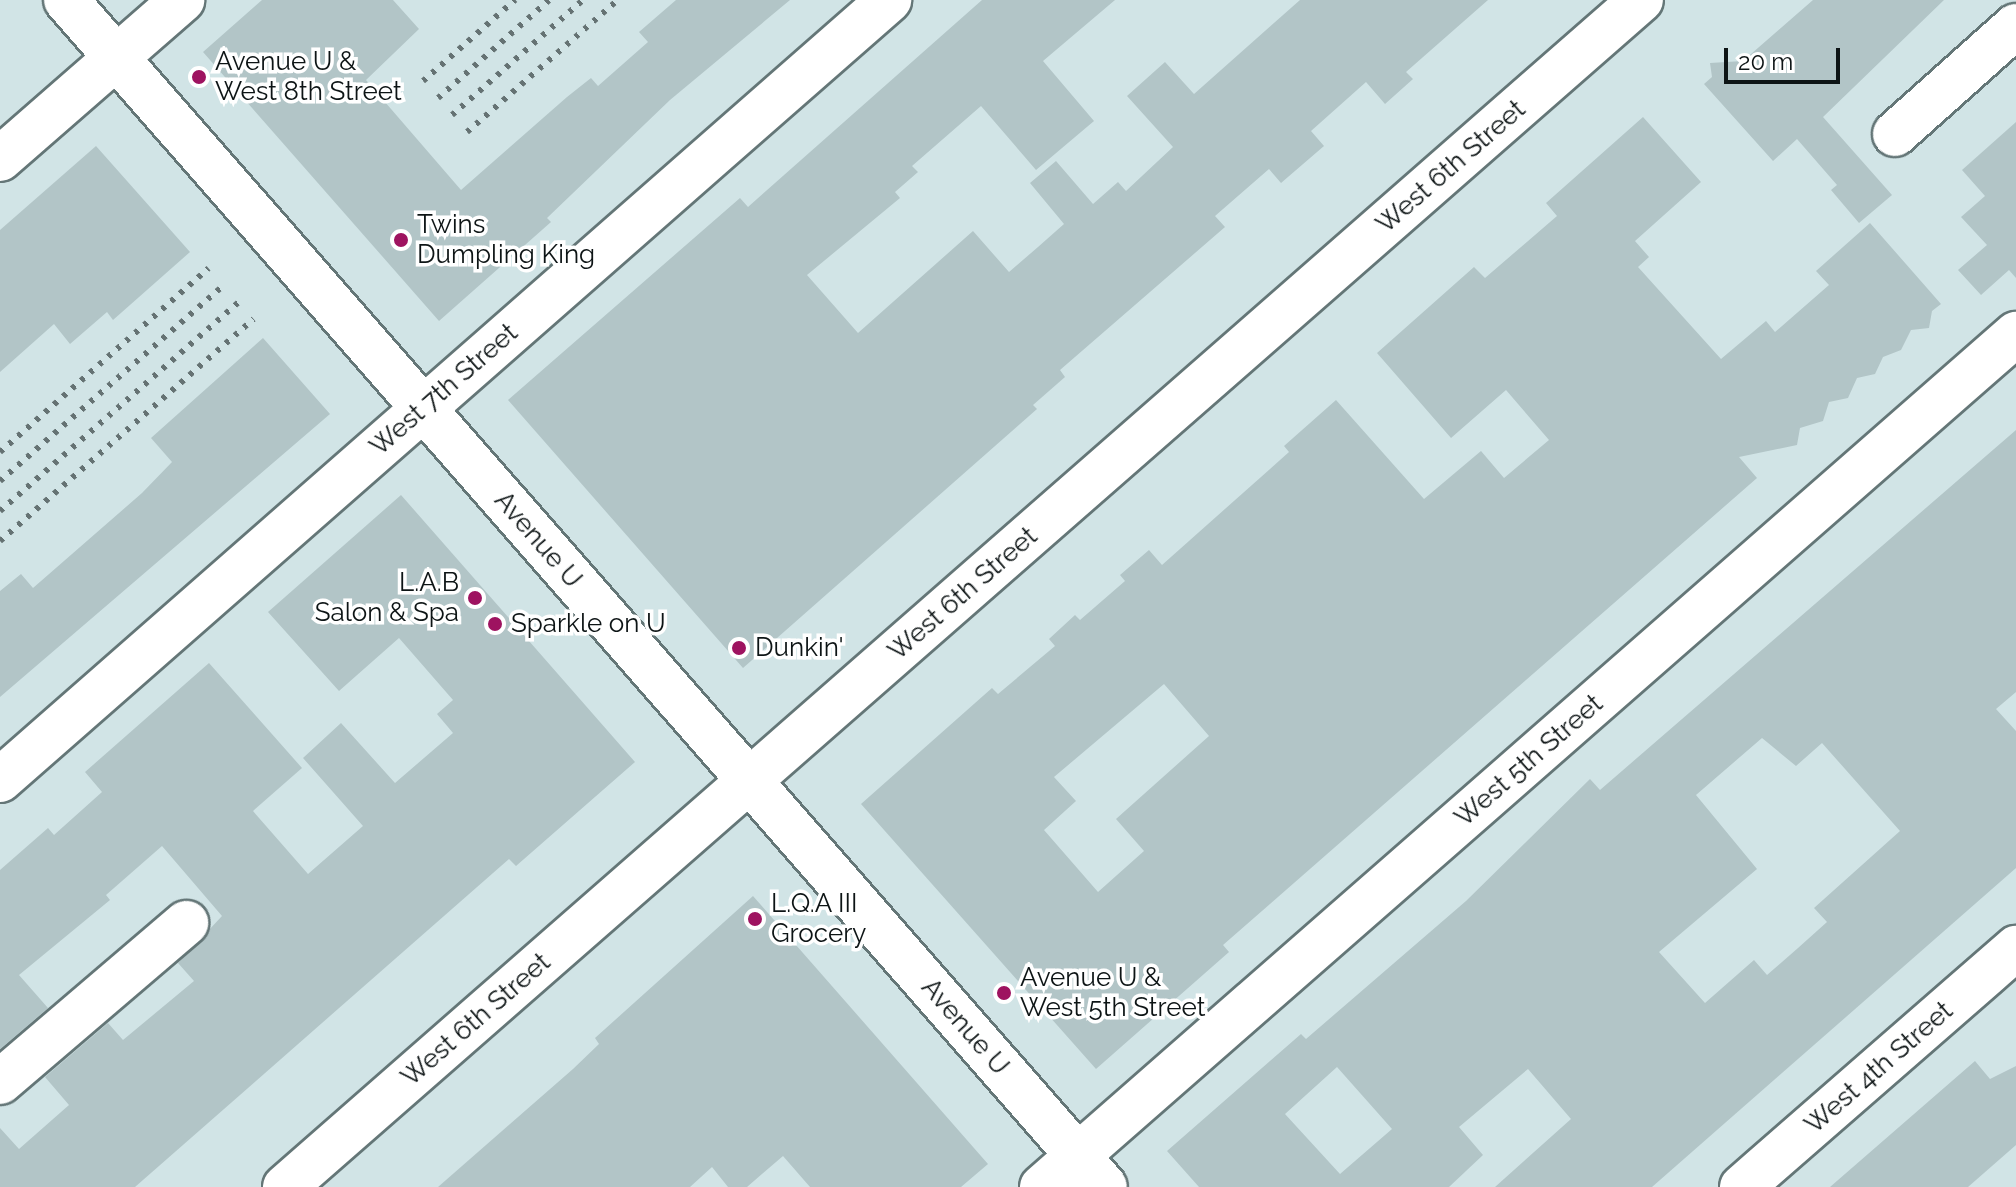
<!DOCTYPE html>
<style>
body{margin:0}
#map{position:relative;width:2016px;height:1187px;overflow:hidden;background:#d1e4e6;font-family:Raleway,sans-serif}
div>[style]{position:absolute}
[style*='--x']{left:calc(var(--x)*1px);top:calc(var(--y)*1px);width:calc(var(--w)*1px);rotate:calc(var(--a)*1deg)}
.building>*{inset:0;background:#b2c5c7}
.roads{filter:drop-shadow(2px 0 #647677) drop-shadow(-2px 0 #647677) drop-shadow(0 2px #647677) drop-shadow(0 -2px #647677)}
.minor>*{height:44px;margin:-22px;padding:0 22px;transform-origin:22px;border-radius:22px;background:#fff}
.major>*{height:44px;margin:-22px;padding:0 22px;transform-origin:22px;border-radius:22px;background:#fff}
.rail>*{height:6px;margin-top:-3px;transform-origin:0;background:repeating-linear-gradient(90deg,#657273 0 4px,transparent 0 12px)}
.dots>*{width:22px;height:22px;translate:-50% -50%;box-sizing:border-box;border:4px solid #fff;border-radius:50%}
span{translate:-50% -50%;white-space:nowrap;text-align:center;line-height:1.15;-webkit-text-stroke:7px #fff;paint-order:stroke}
.poi-label{font-size:26px;color:#0d1415}
.left{translate:0 -50%;text-align:left}
.right{translate:-100% -50%;text-align:right}
.street-label{font-size:26px;color:#0d1415}
.scale{position:absolute;left:1724px;top:48px;width:116px;height:36px;box-sizing:border-box;border:4px solid #0d1415;border-top:0;padding-left:10px;font-size:24px;line-height:28px;white-space:nowrap;color:#0d1415;-webkit-text-stroke:6px #fff;paint-order:stroke}
</style>
<div id="map">
<div class="building">
<i style="clip-path:polygon(262px 0,393px 0,419px 29px,366px 80px,461px 190px,567px 97px,591px 78px,598px 86px,648px 42px,639px 32px,676px 0,790px 0,670px 100px,547px 218px,551px 222px,439px 321px,203px 52px)"></i>
<i style="clip-path:polygon(982px 0,1115px 0,1043px 61px,1094px 121px,1036px 170px,981px 106px,912px 166px,918px 172px,895px 192px,900px 198px,807px 275px,858px 333px,973px 231px,1009px 272px,1038px 247px,1064px 224px,1030px 183px,1056px 161px,1093px 204px,1118px 182px,1126px 191px,1173px 147px,1127px 96px,1165px 62px,1194px 94px,1300px 0,1488px 0,1406px 72px,1413px 79px,1385px 104px,1366px 82px,1311px 131px,1324px 146px,1281px 183px,1269px 169px,1215px 216px,1225px 227px,1060px 370px,1065px 377px,1033px 405px,1037px 409px,743px 668px,508px 400px,740px 198px,748px 207px)"></i>
<i style="clip-path:polygon(1813px 0,1944px 0,1823px 117px,1892px 195px,1859px 223px,1831px 190px,1837px 185px,1797px 139px,1773px 161px,1704px 84px,1712px 77px,1710px 63px,1743px 61px)"></i>
<i style="clip-path:polygon(evenodd,1643px 117px,1701px 182px,1635px 241px,1649px 257px,1638px 267px,1721px 359px,1766px 321px,1775px 332px,1829px 285px,1816px 271px,1870px 223px,1941px 304px,1932px 311px,1929px 328px,1911px 330px,1901px 350px,1883px 357px,1875px 374px,1857px 378px,1848px 398px,1829px 402px,1823px 421px,1800px 428px,1797px 445px,1739px 457px,1757px 478px,1223px 945px,1229px 952px,1096px 1069px,861px 804px,992px 688px,998px 694px,1055px 646px,1049px 639px,1075px 615px,1080px 620px,1125px 581px,1120px 575px,1149px 550px,1162px 565px,1289px 452px,1284px 446px,1336px 400px,1424px 499px,1481px 451px,1504px 478px,1549px 440px,1506px 390px,1451px 438px,1377px 353px,1474px 267px,1485px 278px,1557px 216px,1546px 203px,1643px 117px,1164px 684px,1209px 736px,1116px 819px,1144px 851px,1098px 892px,1044px 830px,1076px 801px,1054px 777px,1164px 684px)"></i>
<i style="clip-path:polygon(2016px 122px,2016px 278px,2009px 270px,1981px 295px,1958px 270px,1987px 245px,1961px 217px,1985px 196px,1962px 170px)"></i>
<i style="clip-path:polygon(96px 146px,190px 252px,113px 320px,107px 312px,70px 344px,54px 324px,0 372px,0 230px)"></i>
<i style="clip-path:polygon(263px 338px,330px 414px,0 697px,0 591px,21px 574px,33px 588px,142px 493px,172px 462px,151px 438px)"></i>
<i style="clip-path:polygon(evenodd,2016px 430px,2016px 692px,1996px 709px,2016px 731px,2016px 868px,1652px 1187px,1495px 1187px,1571px 1119px,1528px 1069px,1459px 1127px,1483px 1155px,1449px 1187px,1199px 1187px,1167px 1151px,1301px 1034px,1306px 1039px,1466px 901px,1590px 779px,1600px 790px,2016px 430px,1762px 738px,1796px 766px,1822px 743px,1900px 831px,1814px 908px,1827px 922px,1798px 948px,1767px 975px,1754px 960px,1705px 1003px,1659px 952px,1757px 869px,1696px 795px,1762px 738px,2016px 430px,1337px 1067px,1392px 1129px,1340px 1174px,1285px 1114px,1337px 1067px)"></i>
<i style="clip-path:polygon(401px 495px,635px 762px,516px 866px,509px 859px,135px 1187px,0 1187px,0 1128px,19px 1149px,69px 1105px,45px 1077px,108px 1023px,123px 1040px,194px 981px,178px 963px,222px 916px,162px 846px,106px 895px,110px 900px,19px 975px,48px 1008px,0 1049px,0 870px,48px 828px,54px 835px,102px 792px,85px 772px,209px 663px,302px 768px,253px 811px,308px 874px,363px 826px,303px 758px,341px 723px,395px 783px,453px 733px,437px 714px,453px 700px,399px 638px,339px 691px,268px 612px)"></i>
<i style="clip-path:polygon(753px 896px,988px 1164px,961px 1187px,810px 1187px,783px 1156px,747px 1187px,728px 1187px,712px 1167px,690px 1187px,438px 1187px,573px 1069px,599px 1044px,595px 1038px)"></i>
<i style="clip-path:polygon(1975px 1061px,1990px 1079px,2016px 1066px,2016px 1145px,1968px 1187px,1830px 1187px)"></i>
</div>
<div class="roads">
<div class="minor">
<i style="--x:1895;--y:134;--w:162;--a:-41.8"></i>
<i style="--x:0;--y:159;--w:242;--a:-41.1"></i>
<i style="--x:0;--y:780;--w:1183;--a:-41.26"></i>
<i style="--x:0;--y:1082;--w:245;--a:-40.5"></i>
<i style="--x:285;--y:1187;--w:1802;--a:-41.2"></i>
<i style="--x:1042;--y:1187;--w:1295;--a:-41.21"></i>
<i style="--x:1742;--y:1187;--w:364;--a:-41.1"></i>
</div>
<div class="major">
<i style="--x:66;--y:0;--w:1577;--a:48.8"></i>
</div>
</div>
<div class="rail">
<i style="--x:423;--y:81;--w:123;--a:-41.4"></i>
<i style="--x:438;--y:98;--w:148;--a:-41.4"></i>
<i style="--x:452;--y:115;--w:174;--a:-41.3"></i>
<i style="--x:467;--y:132;--w:201;--a:-41.2"></i>
<i style="--x:0;--y:452;--w:278;--a:-41.4"></i>
<i style="--x:0;--y:481;--w:298;--a:-41.2"></i>
<i style="--x:0;--y:511;--w:317;--a:-41.2"></i>
<i style="--x:0;--y:541;--w:337;--a:-41.2"></i>
</div>
<div class="dots">
<i style="left:199px;top:77px;background:#9e1360"></i>
<i style="left:401px;top:240px;background:#9e1360"></i>
<i style="left:475px;top:598px;background:#9e1360"></i>
<i style="left:495px;top:624px;background:#9e1360"></i>
<i style="left:739px;top:648px;background:#9e1360"></i>
<i style="left:755px;top:919px;background:#9e1360"></i>
<i style="left:1004px;top:993px;background:#9e1360"></i>
</div>
<div class="poi-label">
<span class="left" style="left:215px;top:77px">Avenue U &amp;<br>West 8th Street</span>
<span class="left" style="left:417px;top:240px">Twins<br>Dumpling King</span>
<span class="right" style="left:459px;top:598px">L.A.B<br>Salon &amp; Spa</span>
<span class="left" style="left:511px;top:624px">Sparkle on U</span>
<span class="left" style="left:755px;top:648px">Dunkin'</span>
<span class="left" style="left:771px;top:919px">L.Q.A III<br>Grocery</span>
<span class="left" style="left:1020px;top:993px">Avenue U &amp;<br>West 5th Street</span>
</div>
<div class="street-label">
<span style="left:1451px;top:167px;rotate:-41deg">West 6th Street</span>
<span style="left:444px;top:390px;rotate:-41deg">West 7th Street</span>
<span style="left:538px;top:540px;rotate:49deg">Avenue U</span>
<span style="left:963px;top:594px;rotate:-41deg">West 6th Street</span>
<span style="left:1529px;top:761px;rotate:-41deg">West 5th Street</span>
<span style="left:476px;top:1020px;rotate:-41deg">West 6th Street</span>
<span style="left:965px;top:1027px;rotate:49deg">Avenue U</span>
<span style="left:1879px;top:1068px;rotate:-41deg">West 4th Street</span>
</div>
<div class="scale">20 m</div>
</div>
